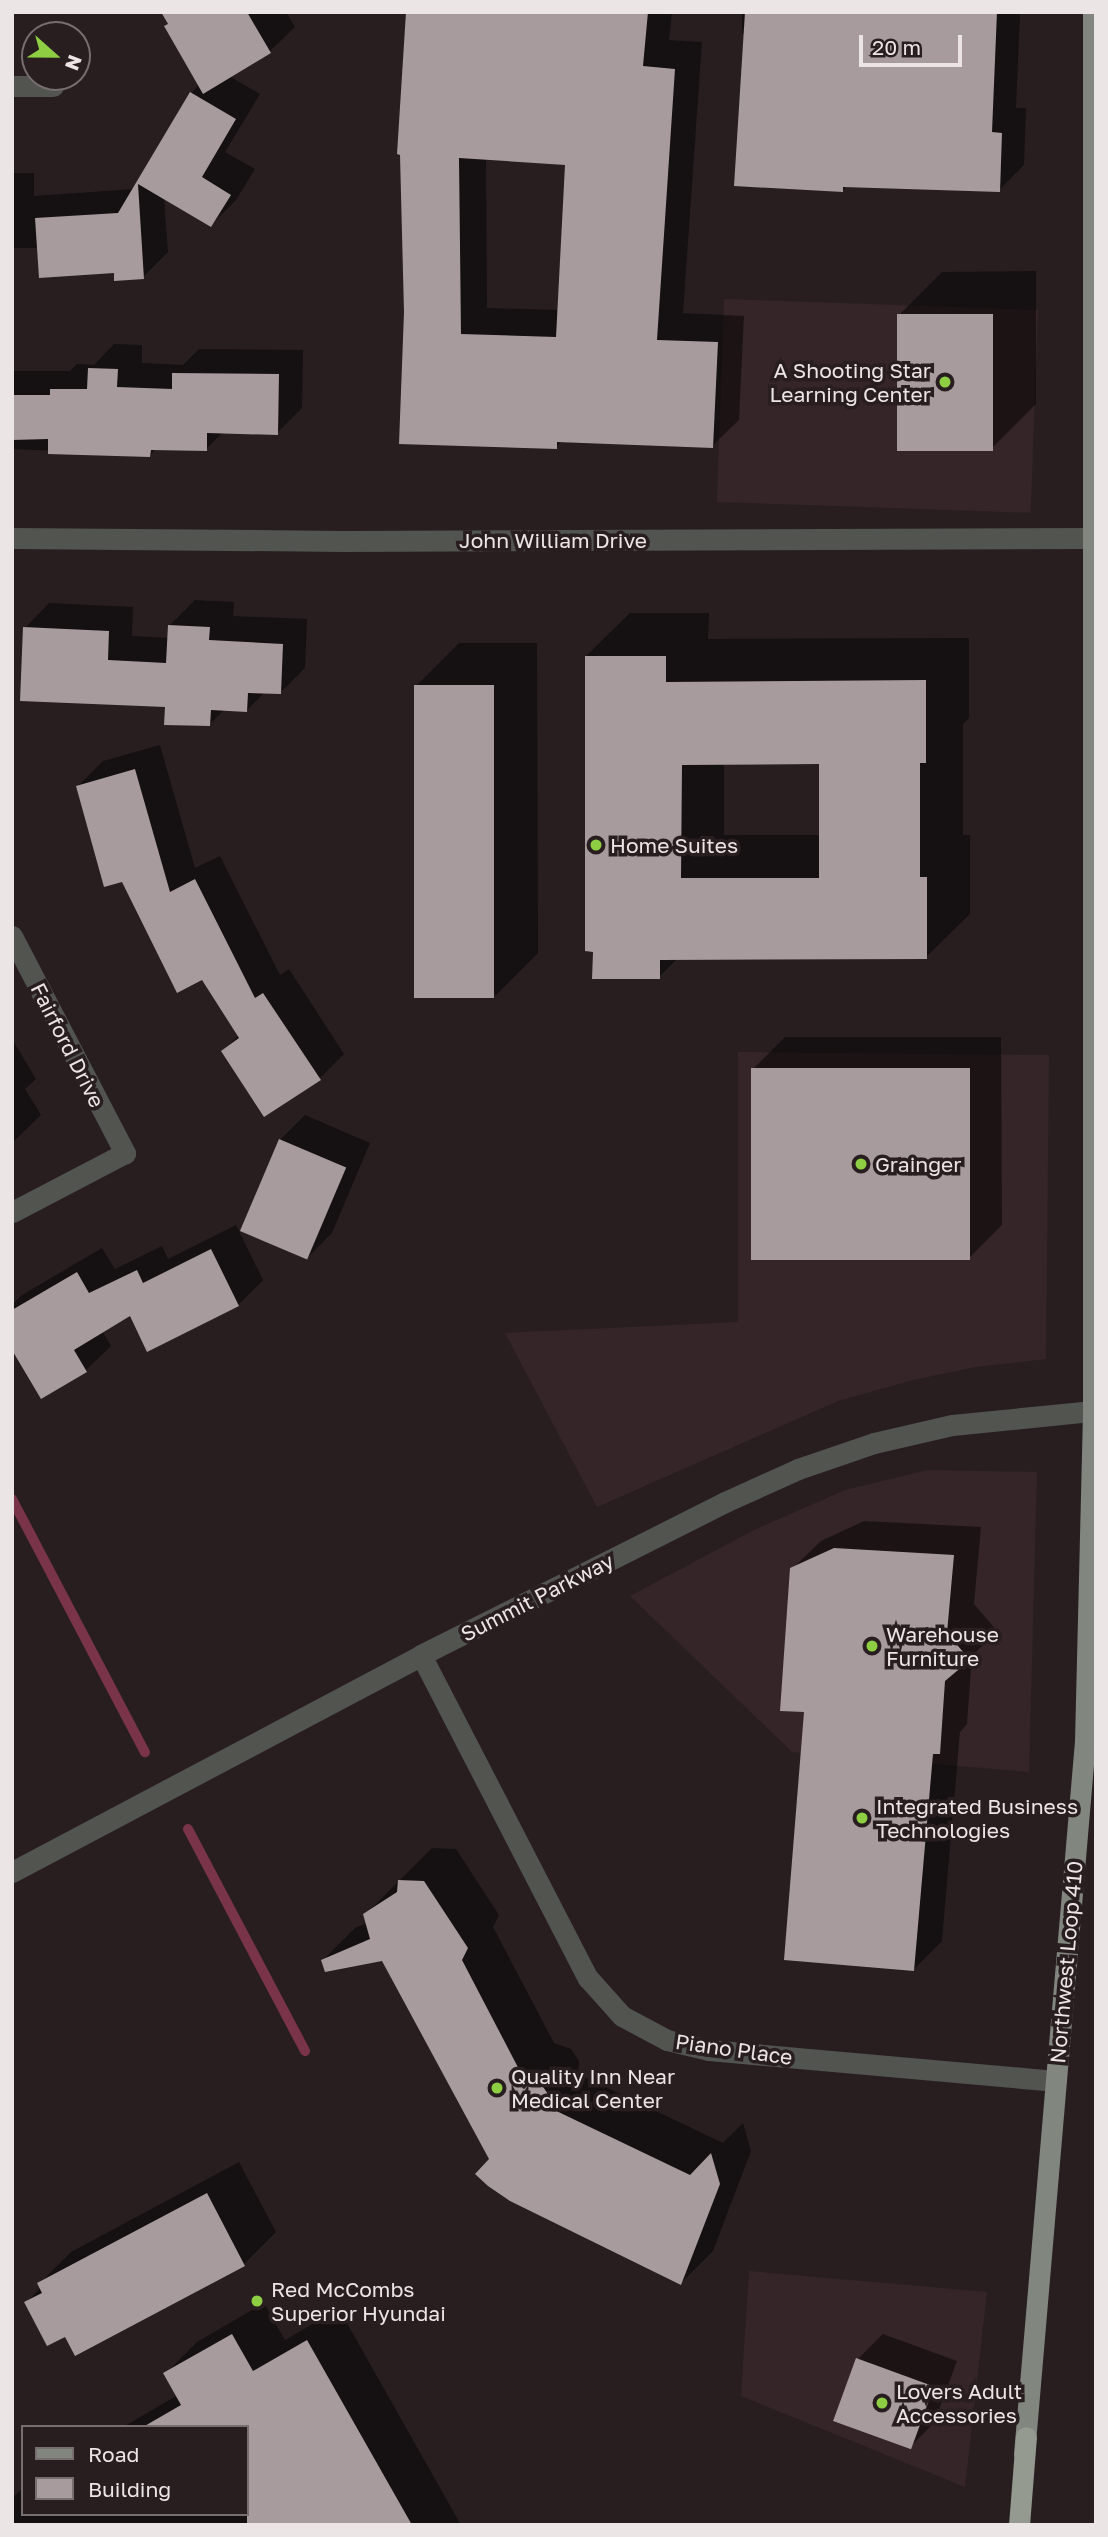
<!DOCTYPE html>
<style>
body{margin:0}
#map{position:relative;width:1108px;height:2537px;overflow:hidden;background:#281e20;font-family:"Golos Text",sans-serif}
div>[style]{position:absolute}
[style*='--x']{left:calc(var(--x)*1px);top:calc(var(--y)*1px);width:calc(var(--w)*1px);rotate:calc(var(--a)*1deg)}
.built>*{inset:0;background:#352529;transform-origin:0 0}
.shadow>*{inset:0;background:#0007}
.stream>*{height:10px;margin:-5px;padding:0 5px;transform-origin:5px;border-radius:5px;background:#793449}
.building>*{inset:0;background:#a89b9e;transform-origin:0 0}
.minor>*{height:21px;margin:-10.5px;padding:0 10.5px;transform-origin:10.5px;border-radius:10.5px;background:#525450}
.major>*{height:21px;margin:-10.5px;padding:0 10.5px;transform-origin:10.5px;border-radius:10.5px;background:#81867e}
.highway>*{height:21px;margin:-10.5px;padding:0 10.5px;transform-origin:10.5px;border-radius:10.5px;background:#949a90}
.dots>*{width:19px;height:19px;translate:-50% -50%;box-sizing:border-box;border:4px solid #281e20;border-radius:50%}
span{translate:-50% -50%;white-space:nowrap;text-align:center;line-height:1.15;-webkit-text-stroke:7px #281e20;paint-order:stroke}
.poi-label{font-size:21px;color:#ece5e6}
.right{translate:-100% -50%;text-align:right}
.left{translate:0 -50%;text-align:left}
.street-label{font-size:21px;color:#ece5e6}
.frame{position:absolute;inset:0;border:14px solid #ece5e6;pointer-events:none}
.legend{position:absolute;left:21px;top:2425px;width:228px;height:91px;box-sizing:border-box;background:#281e20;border:2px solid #766e6f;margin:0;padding:9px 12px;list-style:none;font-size:21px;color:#ece5e6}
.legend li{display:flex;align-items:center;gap:14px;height:35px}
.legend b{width:35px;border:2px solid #766e6f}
.north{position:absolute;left:21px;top:21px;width:70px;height:70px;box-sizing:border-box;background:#281e20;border:2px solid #766e6f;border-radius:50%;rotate:111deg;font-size:19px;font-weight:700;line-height:28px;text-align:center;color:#ece5e6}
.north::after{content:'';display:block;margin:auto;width:24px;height:32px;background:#8ece43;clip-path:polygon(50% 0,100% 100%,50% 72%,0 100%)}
.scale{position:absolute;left:859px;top:35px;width:103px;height:32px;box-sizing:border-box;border:4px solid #ece5e6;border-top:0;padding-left:9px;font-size:21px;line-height:24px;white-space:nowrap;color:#ece5e6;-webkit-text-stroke:5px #281e20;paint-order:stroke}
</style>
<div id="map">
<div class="built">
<i style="left:724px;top:299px;width:314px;height:203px;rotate:2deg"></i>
<i style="clip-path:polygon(738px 1052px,1049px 1055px,1046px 1359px,975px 1367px,913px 1380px,838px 1401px,597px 1507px,505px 1333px,738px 1322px)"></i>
<i style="clip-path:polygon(928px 1470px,1037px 1472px,1029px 1772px,792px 1752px,630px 1596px,756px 1529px,845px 1490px)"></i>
<i style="clip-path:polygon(749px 2271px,987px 2292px,965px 2487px,741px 2396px)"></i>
</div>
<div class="shadow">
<i style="clip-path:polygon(161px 12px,286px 12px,295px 27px,270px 51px,229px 76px,260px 94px,225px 152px,255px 169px,236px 200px,211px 225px,164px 198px,168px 252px,143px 277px,39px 248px,12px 248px,12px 173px,34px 173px,34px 196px,134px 189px,191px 93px,200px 84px)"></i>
<i style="clip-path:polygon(evenodd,407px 12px,672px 12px,669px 40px,702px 42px,683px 313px,744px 316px,739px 420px,712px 446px,563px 440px,556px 447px,405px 312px,407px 12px,486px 158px,567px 163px,559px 310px,487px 308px,486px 158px)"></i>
<i style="clip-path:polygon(742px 12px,1020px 12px,1016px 108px,1026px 108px,1024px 165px,999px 190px,848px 185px,842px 191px,745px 34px,742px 34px)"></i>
<i style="clip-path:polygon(1036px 271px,1036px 404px,993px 447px,899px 315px,942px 272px)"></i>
<i style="clip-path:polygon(114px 344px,142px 345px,142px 363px,183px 365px,199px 349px,303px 350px,302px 408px,277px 433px,223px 432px,206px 449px,156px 449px,150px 455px,12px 449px,12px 371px,70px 371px,77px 364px,94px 365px)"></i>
<i style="clip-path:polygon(195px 600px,234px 602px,233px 616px,307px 619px,305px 668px,280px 693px,265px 692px,247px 710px,225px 709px,209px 725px,166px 705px,25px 628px,49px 603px,133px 607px,132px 636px,169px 638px,170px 625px)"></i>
<i style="clip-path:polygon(evenodd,630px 613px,709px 613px,708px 639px,969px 638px,969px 718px,963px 724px,963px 835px,970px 835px,970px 914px,926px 957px,678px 958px,659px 977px,586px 656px,630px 613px,821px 762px,821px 835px,724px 835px,724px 763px,821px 762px)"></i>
<i style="clip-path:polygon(459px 643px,537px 643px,538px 953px,495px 996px,415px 687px)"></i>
<i style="clip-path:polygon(160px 745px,195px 868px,220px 856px,280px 975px,289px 969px,344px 1054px,319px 1079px,223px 1051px,239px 1035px,78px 786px,103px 761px)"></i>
<i style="clip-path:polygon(785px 1037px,1001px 1037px,1002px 1225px,970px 1257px,753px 1069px)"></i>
<i style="clip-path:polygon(12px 1039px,36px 1079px,25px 1089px,41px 1115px,12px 1143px)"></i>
<i style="clip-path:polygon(305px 1115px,370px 1143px,332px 1233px,307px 1258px,280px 1140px)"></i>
<i style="clip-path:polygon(236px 1225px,263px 1280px,238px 1305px,130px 1314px,102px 1331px,111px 1346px,86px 1370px,12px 1346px,12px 1305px,22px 1295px,102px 1248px,115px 1269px,162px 1246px,168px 1259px)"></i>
<i style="clip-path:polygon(864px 1521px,981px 1527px,974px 1604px,997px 1631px,972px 1656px,967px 1724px,960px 1732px,942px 1941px,914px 1969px,806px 1711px,792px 1569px,821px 1541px)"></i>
<i style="clip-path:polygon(432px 1848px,456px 1849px,499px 1915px,493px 1927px,554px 2043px,571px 2049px,579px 2061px,578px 2074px,723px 2143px,743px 2123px,751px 2151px,713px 2251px,681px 2283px,491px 2159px,383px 1959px,323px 1960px,355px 1928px,367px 1923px,365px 1915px)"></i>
<i style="clip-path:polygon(239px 2162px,276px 2232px,244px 2264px,65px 2334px,26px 2303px,41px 2287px,39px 2284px,71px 2252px)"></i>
<i style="clip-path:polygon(264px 2303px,285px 2340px,339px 2309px,461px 2525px,12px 2525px,12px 2498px,23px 2488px,23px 2514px,247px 2514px,247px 2427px,123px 2427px,178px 2395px,165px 2374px,197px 2342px)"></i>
<i style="clip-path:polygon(883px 2334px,957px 2361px,934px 2423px,909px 2448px,858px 2359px)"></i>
</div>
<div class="stream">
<i style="--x:12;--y:1499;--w:286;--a:62.3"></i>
<i style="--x:188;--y:1829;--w:251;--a:62.2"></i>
</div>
<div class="building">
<i style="clip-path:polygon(161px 12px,247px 12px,271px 53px,203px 94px,164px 26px,168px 24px)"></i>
<i style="clip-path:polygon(evenodd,406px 12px,648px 12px,643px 66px,675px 69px,657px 340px,718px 342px,713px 448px,557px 442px,557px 449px,399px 444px,404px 312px,400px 155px,397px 154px,406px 12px,459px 158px,565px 165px,556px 337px,461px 334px,459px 158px)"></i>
<i style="clip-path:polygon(745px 12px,997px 12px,992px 132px,1002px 133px,1000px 192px,843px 187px,843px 192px,734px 186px)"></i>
<i style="clip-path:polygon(190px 92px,236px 119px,202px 177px,231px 195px,211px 227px,138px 184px,144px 279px,114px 281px,114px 273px,39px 278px,35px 218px,118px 213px)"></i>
<i style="left:897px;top:314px;width:96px;height:137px"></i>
<i style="clip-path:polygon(88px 368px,118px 369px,117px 387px,172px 389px,172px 373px,279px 374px,278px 435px,207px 433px,207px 451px,151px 450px,150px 457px,48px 454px,48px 439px,12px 440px,12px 395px,50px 395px,50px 389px,87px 389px)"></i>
<i style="clip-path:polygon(168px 625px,210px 627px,209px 640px,283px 644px,281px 694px,248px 693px,247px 712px,211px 710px,210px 726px,164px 725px,165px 707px,20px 701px,23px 627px,109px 631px,108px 660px,166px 663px)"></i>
<i style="clip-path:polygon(evenodd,585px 656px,666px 656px,666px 682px,926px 680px,926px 763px,920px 763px,920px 877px,927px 877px,927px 959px,660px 960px,660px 979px,592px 979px,593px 952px,585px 951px,585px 656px,819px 764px,819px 878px,681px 878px,682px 765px,819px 764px)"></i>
<i style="left:494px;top:685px;width:313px;height:80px;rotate:90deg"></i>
<i style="clip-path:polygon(135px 769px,170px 892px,195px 879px,255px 998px,263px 993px,321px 1080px,264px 1117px,221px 1051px,239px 1038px,202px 980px,177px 993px,122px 882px,104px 887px,76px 786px)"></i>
<i style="left:751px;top:1068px;width:219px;height:192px"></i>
<i style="left:279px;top:1139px;width:73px;height:100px;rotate:23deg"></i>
<i style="clip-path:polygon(211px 1249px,239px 1306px,147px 1352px,130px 1316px,74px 1350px,87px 1372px,41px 1399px,12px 1350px,12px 1310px,77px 1272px,89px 1293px,137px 1270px,143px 1283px)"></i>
<i style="clip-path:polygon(834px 1548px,954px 1555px,947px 1633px,970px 1660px,945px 1681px,940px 1754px,933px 1754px,914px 1971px,784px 1960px,804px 1712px,780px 1711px,790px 1568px)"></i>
<i style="clip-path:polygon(398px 1880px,424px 1881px,468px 1948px,462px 1960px,522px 2075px,539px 2081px,548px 2094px,546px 2106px,690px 2175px,711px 2153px,720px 2184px,681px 2285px,510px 2201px,488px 2186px,475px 2174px,489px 2159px,382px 1961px,325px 1972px,321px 1960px,370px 1939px,363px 1914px,397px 1892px)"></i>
<i style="clip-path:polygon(207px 2193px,245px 2266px,75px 2356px,65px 2337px,47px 2346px,24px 2302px,42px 2293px,37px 2283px)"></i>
<i style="clip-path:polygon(232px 2334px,253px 2371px,307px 2340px,412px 2525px,247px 2525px,247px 2427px,143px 2427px,181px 2405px,163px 2373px)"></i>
<i style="left:856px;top:2358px;width:83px;height:67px;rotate:20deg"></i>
</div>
<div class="minor">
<i style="--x:12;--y:86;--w:41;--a:0"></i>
<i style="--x:12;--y:538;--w:330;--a:0.5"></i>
<i style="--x:342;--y:541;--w:751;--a:-0.23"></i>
<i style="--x:12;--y:936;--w:245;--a:62.5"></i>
<i style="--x:125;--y:1153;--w:127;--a:152.4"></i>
<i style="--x:421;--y:1655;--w:364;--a:62.7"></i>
<i style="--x:588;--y:1978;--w:51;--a:48.2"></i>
<i style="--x:622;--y:2016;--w:51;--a:28.1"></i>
<i style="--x:667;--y:2040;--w:43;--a:13.4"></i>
<i style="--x:709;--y:2050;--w:347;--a:5.1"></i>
<i style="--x:12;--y:1872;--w:463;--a:-27.9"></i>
<i style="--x:421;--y:1655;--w:340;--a:-26.7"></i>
<i style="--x:725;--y:1502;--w:80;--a:-24.3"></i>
<i style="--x:798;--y:1469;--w:80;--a:-18.9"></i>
<i style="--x:874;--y:1443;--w:80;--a:-13"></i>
<i style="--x:952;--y:1425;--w:142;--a:-5.7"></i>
</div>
<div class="major">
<i style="--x:1024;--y:2454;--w:716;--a:-85.11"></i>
<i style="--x:1085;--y:1741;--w:330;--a:-88.6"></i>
<i style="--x:1093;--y:1411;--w:1399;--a:-90"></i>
</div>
<div class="highway">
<i style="--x:1019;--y:2525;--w:88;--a:-85.5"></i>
</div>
<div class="dots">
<i style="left:945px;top:382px;background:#8ece43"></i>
<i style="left:596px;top:845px;background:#8ece43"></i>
<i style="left:861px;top:1164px;background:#8ece43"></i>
<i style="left:872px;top:1646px;background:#8ece43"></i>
<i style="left:862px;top:1818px;background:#8ece43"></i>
<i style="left:497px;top:2088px;background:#8ece43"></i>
<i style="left:257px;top:2301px;background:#8ece43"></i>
<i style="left:882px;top:2403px;background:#8ece43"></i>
</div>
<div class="poi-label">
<span class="right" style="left:931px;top:382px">A Shooting Star<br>Learning Center</span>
<span class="left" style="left:610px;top:845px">Home Suites</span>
<span class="left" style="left:875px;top:1164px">Grainger</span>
<span class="left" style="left:886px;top:1646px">Warehouse<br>Furniture</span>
<span class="left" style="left:876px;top:1818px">Integrated Business<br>Technologies</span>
<span class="left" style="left:511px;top:2088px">Quality Inn Near<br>Medical Center</span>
<span class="left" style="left:271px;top:2301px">Red McCombs<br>Superior Hyundai</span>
<span class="left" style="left:896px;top:2403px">Lovers Adult<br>Accessories</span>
</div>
<div class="street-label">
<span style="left:553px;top:540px">John William Drive</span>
<span style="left:68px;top:1045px;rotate:63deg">Fairford Drive</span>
<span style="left:537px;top:1597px;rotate:-27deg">Summit Parkway</span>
<span style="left:1066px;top:1962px;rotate:-85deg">Northwest Loop 410</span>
<span style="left:734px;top:2049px;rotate:8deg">Piano Place</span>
</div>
<div class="frame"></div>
<ul class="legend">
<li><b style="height:9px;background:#81867e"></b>Road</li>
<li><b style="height:19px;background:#a89b9e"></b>Building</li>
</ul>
<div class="north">N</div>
<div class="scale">20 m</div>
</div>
